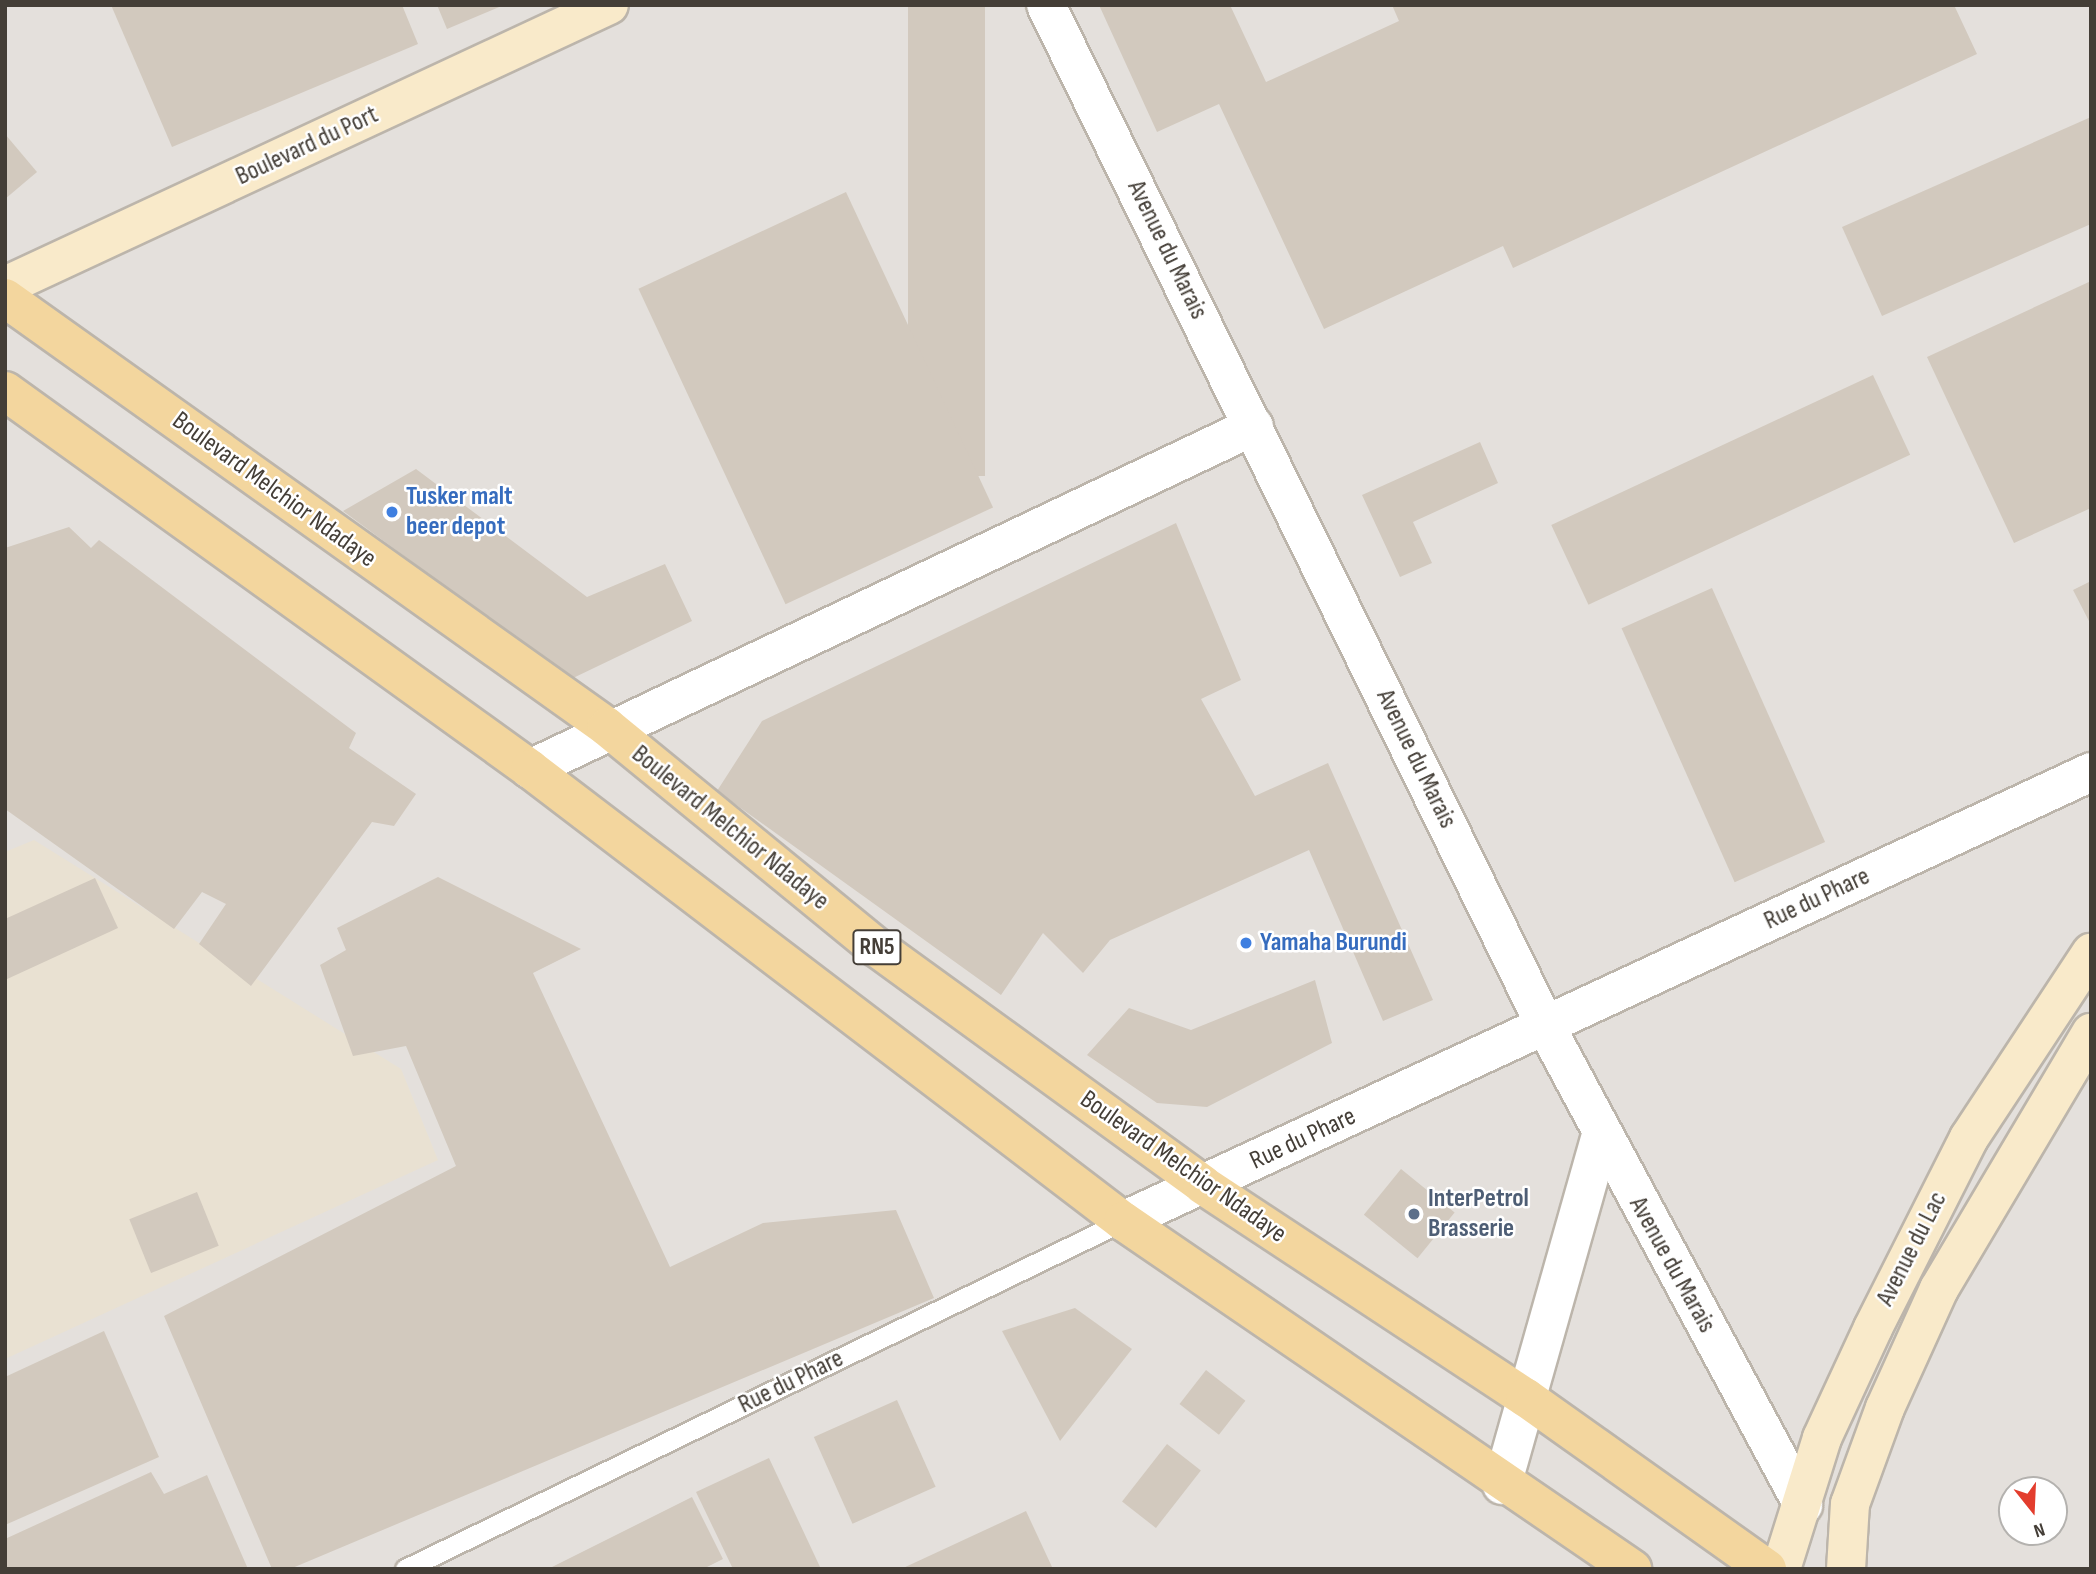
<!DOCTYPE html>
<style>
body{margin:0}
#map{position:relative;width:2096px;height:1574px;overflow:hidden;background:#f2eee7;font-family:"Sofia Sans Condensed",sans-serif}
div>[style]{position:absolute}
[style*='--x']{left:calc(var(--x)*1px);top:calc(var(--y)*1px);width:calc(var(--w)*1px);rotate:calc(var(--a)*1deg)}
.industrial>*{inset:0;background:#e4e0dc}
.education>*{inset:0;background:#e9e1d2}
.building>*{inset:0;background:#d2c9be;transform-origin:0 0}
.roads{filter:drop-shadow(2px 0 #bcb5ab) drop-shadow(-2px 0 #bcb5ab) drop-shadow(0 2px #bcb5ab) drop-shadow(0 -2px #bcb5ab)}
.lane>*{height:19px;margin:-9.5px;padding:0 9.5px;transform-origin:9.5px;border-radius:9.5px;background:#fff}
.street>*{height:38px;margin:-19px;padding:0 19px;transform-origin:19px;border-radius:19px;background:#fff}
.secondary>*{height:38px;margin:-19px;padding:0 19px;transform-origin:19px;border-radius:19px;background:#f9eaca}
.primary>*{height:38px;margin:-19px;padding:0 19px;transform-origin:19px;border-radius:19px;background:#f3d69e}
.dots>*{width:19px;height:19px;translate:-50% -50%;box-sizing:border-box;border:4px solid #fff;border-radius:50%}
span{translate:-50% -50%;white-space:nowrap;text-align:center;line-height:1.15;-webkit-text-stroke:5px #fff;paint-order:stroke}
.shield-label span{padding:2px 5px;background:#fff;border:2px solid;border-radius:5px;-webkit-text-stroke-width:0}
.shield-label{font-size:24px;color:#443e37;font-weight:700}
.street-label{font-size:26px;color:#443e37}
.shop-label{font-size:26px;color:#366cbe;font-weight:700}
.left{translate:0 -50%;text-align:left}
.service-label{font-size:26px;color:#4e5e75;font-weight:700}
.frame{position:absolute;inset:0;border:7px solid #443e37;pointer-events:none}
.north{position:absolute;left:1998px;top:1476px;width:70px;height:70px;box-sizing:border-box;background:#fff;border:2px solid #b4b2af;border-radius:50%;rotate:162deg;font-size:19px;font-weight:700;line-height:28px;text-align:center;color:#443e37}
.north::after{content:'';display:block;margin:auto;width:24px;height:32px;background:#e33d2d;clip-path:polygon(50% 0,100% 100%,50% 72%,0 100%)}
</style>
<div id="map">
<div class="industrial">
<i style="clip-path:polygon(evenodd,5px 5px,2091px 5px,2091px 1569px,5px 1569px,5px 5px,2012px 1490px,2054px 1490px,2054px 1532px,2012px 1532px,2012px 1490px)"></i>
</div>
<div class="education">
<i style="clip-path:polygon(34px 840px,401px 1069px,438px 1160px,5px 1359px,5px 852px)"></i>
</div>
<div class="building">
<i style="clip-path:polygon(111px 5px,402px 5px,418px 44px,172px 147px)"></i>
<i style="clip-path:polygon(437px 5px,504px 5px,447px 29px)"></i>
<i style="left:908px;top:5px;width:77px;height:471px"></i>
<i style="clip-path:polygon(1099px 5px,1230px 5px,1266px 82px,1399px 21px,1392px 5px,1954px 5px,1977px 54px,1513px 268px,1503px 246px,1324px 329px,1219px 104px,1157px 132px)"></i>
<i style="clip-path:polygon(2091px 117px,2091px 224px,1882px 316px,1842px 227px)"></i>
<i style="clip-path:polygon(5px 134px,37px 172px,5px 199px)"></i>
<i style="left:846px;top:192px;width:348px;height:229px;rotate:65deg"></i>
<i style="clip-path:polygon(2091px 281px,2091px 508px,2014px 543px,1927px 357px)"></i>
<i style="left:1873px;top:375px;width:88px;height:355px;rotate:65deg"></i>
<i style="clip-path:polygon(1480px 442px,1498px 483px,1413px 522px,1432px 563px,1400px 577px,1362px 495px)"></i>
<i style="clip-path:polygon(416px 469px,587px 597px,665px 564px,692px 621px,571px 679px,343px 511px)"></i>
<i style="clip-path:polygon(1176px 523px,1241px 680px,1201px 699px,1255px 796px,1328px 763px,1433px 1000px,1383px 1021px,1309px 850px,1110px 940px,1083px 973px,1043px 933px,1001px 995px,717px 791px,762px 721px)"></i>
<i style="clip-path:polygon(69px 527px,91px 548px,99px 540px,356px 733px,349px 748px,416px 794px,394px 826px,372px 822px,251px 986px,199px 944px,226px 904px,202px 892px,174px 929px,5px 809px,5px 548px)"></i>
<i style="clip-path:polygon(2091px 581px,2091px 625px,2073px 590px)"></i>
<i style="left:1712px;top:588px;width:278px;height:99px;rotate:66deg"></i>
<i style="clip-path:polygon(438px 877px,581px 949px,533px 973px,670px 1267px,763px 1223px,896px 1210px,934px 1298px,290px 1569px,272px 1569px,164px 1316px,456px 1166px,406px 1046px,353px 1056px,320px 965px,346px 950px,337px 928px)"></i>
<i style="clip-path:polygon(95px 878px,118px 928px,5px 980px,5px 919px)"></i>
<i style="clip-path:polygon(1315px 980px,1332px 1043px,1207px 1107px,1157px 1103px,1087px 1055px,1129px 1008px,1191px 1030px)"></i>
<i style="left:1401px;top:1169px;width:69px;height:59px;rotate:39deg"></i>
<i style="left:197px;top:1192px;width:58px;height:73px;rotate:68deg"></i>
<i style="clip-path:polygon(1075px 1308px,1132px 1349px,1060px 1441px,1002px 1331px)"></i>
<i style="clip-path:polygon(104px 1331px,159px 1457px,5px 1525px,5px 1377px)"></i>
<i style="left:1206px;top:1370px;width:50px;height:43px;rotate:38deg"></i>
<i style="left:897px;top:1400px;width:95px;height:91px;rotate:66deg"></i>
<i style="left:1167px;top:1444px;width:43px;height:73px;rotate:38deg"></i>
<i style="clip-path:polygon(769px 1458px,821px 1569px,733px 1569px,696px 1492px)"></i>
<i style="clip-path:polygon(151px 1472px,164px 1494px,207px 1475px,248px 1569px,5px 1569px,5px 1539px)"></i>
<i style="clip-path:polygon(692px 1497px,723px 1559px,703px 1569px,548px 1569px)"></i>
<i style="clip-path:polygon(1026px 1511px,1053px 1569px,901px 1569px)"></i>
</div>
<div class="roads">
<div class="lane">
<i style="--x:405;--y:1569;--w:798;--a:-25.86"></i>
</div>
<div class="street">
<i style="--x:1046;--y:5;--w:1138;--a:63.93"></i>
<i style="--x:1546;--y:1027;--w:543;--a:61.73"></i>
<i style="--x:530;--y:769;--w:801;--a:-25.35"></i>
<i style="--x:1123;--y:1221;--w:1067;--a:-24.88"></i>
<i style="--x:1502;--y:1485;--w:364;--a:-74.2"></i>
</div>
<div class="secondary">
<i style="--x:5;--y:286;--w:666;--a:-24.95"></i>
<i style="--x:1781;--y:1569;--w:137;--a:-72.6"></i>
<i style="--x:1822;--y:1438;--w:121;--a:-65.1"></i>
<i style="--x:1873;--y:1328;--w:213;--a:-63.2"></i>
<i style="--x:1969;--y:1138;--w:222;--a:-56.6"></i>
<i style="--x:1846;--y:1569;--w:65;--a:-86.5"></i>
<i style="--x:1850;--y:1504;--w:102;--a:-70"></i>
<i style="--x:1885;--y:1408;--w:131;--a:-65.6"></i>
<i style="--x:1939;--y:1289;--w:298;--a:-59.3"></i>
</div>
<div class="primary">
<i style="--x:5;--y:298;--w:739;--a:35.47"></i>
<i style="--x:607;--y:727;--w:348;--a:39.3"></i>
<i style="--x:876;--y:947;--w:404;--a:36"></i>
<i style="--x:1203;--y:1185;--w:386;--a:33.4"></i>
<i style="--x:1525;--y:1397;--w:297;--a:35.4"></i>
<i style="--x:5;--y:391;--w:647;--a:35.75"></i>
<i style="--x:530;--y:769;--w:746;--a:37.32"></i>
<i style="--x:1123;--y:1221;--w:617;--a:34.36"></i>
</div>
</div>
<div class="dots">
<i style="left:392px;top:512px;background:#3f7fe0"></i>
<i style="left:1246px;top:943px;background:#3f7fe0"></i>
<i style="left:1414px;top:1214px;background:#5c6f8a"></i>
</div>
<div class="shield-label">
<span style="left:877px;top:947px">RN5</span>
</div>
<div class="street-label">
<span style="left:307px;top:146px;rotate:-25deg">Boulevard du Port</span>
<span style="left:1167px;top:250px;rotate:64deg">Avenue du Marais</span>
<span style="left:274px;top:490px;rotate:36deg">Boulevard Melchior Ndadaye</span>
<span style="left:1416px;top:759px;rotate:64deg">Avenue du Marais</span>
<span style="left:730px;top:828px;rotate:39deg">Boulevard Melchior Ndadaye</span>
<span style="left:1817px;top:899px;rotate:-25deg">Rue du Phare</span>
<span style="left:1303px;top:1139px;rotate:-25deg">Rue du Phare</span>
<span style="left:1183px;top:1167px;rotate:35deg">Boulevard Melchior Ndadaye</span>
<span style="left:1912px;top:1249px;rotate:-63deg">Avenue du Lac</span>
<span style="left:1672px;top:1265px;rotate:61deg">Avenue du Marais</span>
<span style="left:791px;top:1382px;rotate:-26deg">Rue du Phare</span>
</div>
<div class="shop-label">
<span class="left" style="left:406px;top:512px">Tusker malt<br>beer depot</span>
<span class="left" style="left:1260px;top:943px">Yamaha Burundi</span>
</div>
<div class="service-label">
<span class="left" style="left:1428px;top:1214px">InterPetrol<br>Brasserie</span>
</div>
<div class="frame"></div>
<div class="north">N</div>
</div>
